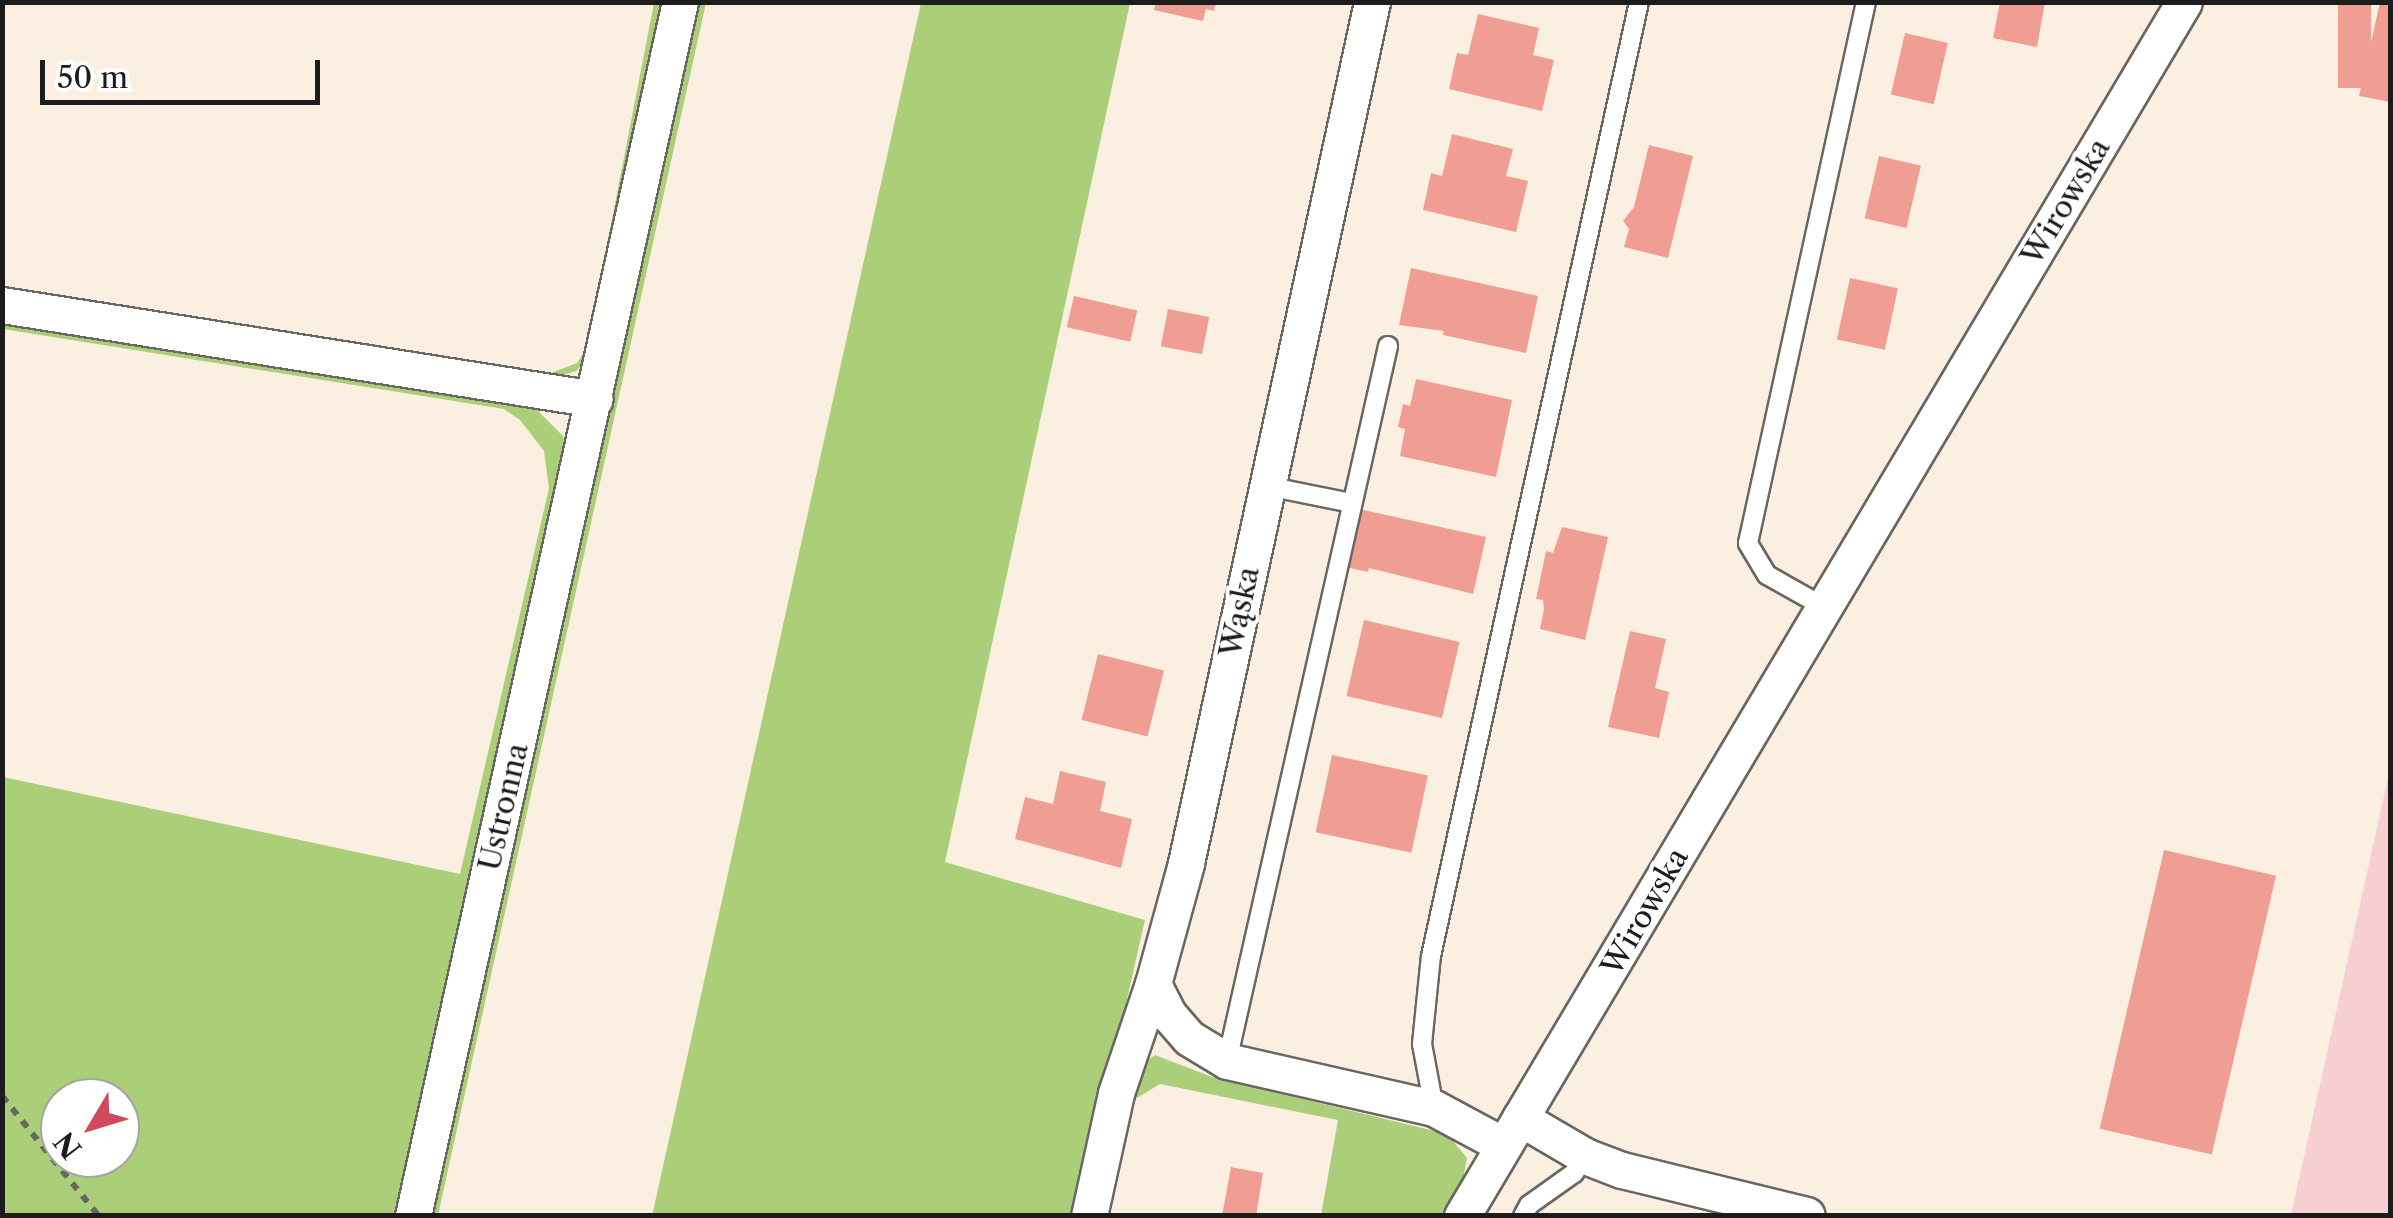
<!DOCTYPE html>
<meta charset="utf-8">
<style>
body{margin:0}
#map{position:relative;width:2393px;height:1218px;overflow:hidden;background:#faefe1;font-family:"Libre Caslon Text",serif}
div>[style]{position:absolute}
[style*='--x']{left:calc(var(--x)*1px);top:calc(var(--y)*1px);width:calc(var(--w)*1px);rotate:calc(var(--a)*1deg)}
.built>*{inset:0;background:#f7cfd3}
.green>*{inset:0;background:#abcf78}
.building>*{inset:0;background:#f09e94;transform-origin:0 0}
.path>*{height:6px;margin-top:-3px;transform-origin:0;background:repeating-linear-gradient(90deg,#6a6661 0 8px,transparent 0 16px)}
.roads{filter:drop-shadow(2px 0 #6a6661) drop-shadow(-2px 0 #6a6661) drop-shadow(0 2px #6a6661) drop-shadow(0 -2px #6a6661)}
.lane>*{height:18px;margin:-9px;padding:0 9px;transform-origin:9px;border-radius:9px;background:#fff}
.street>*{height:35px;margin:-17.5px;padding:0 17.5px;transform-origin:17.5px;border-radius:17.5px;background:#fff}
span{translate:-50% -50%;white-space:nowrap;text-align:center;line-height:1.15;-webkit-text-stroke:8px #fff;paint-order:stroke}
.street-label{font-size:30px;color:#1c1c1c}
.frame{position:absolute;inset:0;border:5px solid #1c1c1c;pointer-events:none}
.north{position:absolute;left:40px;top:1078px;width:100px;height:100px;box-sizing:border-box;background:#fff;border:2px solid #a4a4a4;border-radius:50%;rotate:232deg;font-size:28px;font-weight:700;line-height:40px;text-align:center;color:#1c1c1c}
.north::after{content:'';display:block;margin:auto;width:35px;height:45px;background:#d1495b;clip-path:polygon(50% 0,100% 100%,50% 72%,0 100%)}
.scale{position:absolute;left:40px;top:60px;width:280px;height:45px;box-sizing:border-box;border:5px solid #1c1c1c;border-top:0;padding-left:12px;font-size:30px;line-height:35px;white-space:nowrap;color:#1c1c1c;-webkit-text-stroke:8px #fff;paint-order:stroke}
</style>
<div id="map">
<div class="built">
<i style="clip-path:polygon(2390px 769px,2390px 1215px,2291px 1215px)"></i>
</div>
<div class="green">
<i style="clip-path:polygon(654px 3px,671px 3px,598px 338px,589px 357px,576px 371px,557px 377px,543px 376px,577px 363px,587px 348px)"></i>
<i style="clip-path:polygon(691px 3px,706px 3px,438px 1215px,427px 1216px,596px 471px)"></i>
<i style="clip-path:polygon(921px 3px,1130px 3px,945px 862px,1145px 920px,1078px 1215px,652px 1216px)"></i>
<i style="clip-path:polygon(evenodd,2px 318px,532px 405px,563px 436px,566px 447px,401px 1215px,3px 1215px,3px 777px,460px 874px,549px 488px,544px 451px,520px 420px,504px 409px,3px 329px,2px 318px,60px 1098px,120px 1098px,120px 1158px,60px 1158px,60px 1098px)"></i>
<i style="clip-path:polygon(1155px 1055px,1212px 1077px,1447px 1134px,1467px 1158px,1463px 1179px,1442px 1215px,1321px 1215px,1338px 1120px,1160px 1084px,1122px 1107px,1137px 1068px)"></i>
</div>
<div class="building">
<i style="clip-path:polygon(1156px 2px,1216px 2px,1214px 11px,1206px 9px,1203px 21px,1154px 10px)"></i>
<i style="clip-path:polygon(2000px 2px,2045px 2px,2037px 47px,1993px 38px)"></i>
<i style="left:2338px;top:2px;width:33px;height:86px"></i>
<i style="clip-path:polygon(2380px 2px,2390px 2px,2390px 102px,2359px 96px)"></i>
<i style="clip-path:polygon(1478px 14px,1539px 28px,1533px 55px,1554px 60px,1542px 111px,1449px 89px,1457px 53px,1468px 55px)"></i>
<i style="left:1905px;top:33px;width:44px;height:63px;rotate:13deg"></i>
<i style="clip-path:polygon(1452px 134px,1513px 149px,1506px 176px,1528px 181px,1516px 232px,1423px 210px,1431px 173px,1442px 176px)"></i>
<i style="clip-path:polygon(1649px 145px,1693px 156px,1668px 258px,1624px 247px,1629px 229px,1623px 221px,1634px 207px)"></i>
<i style="left:1879px;top:156px;width:43px;height:64px;rotate:13deg"></i>
<i style="clip-path:polygon(1411px 268px,1538px 296px,1526px 353px,1443px 335px,1444px 331px,1399px 325px)"></i>
<i style="left:1850px;top:278px;width:49px;height:63px;rotate:12deg"></i>
<i style="left:1074px;top:296px;width:65px;height:32px;rotate:13deg"></i>
<i style="left:1168px;top:309px;width:42px;height:38px;rotate:11deg"></i>
<i style="clip-path:polygon(1416px 379px,1512px 400px,1496px 477px,1400px 456px,1405px 429px,1398px 427px,1403px 404px,1410px 406px)"></i>
<i style="clip-path:polygon(1359px 509px,1486px 537px,1473px 594px,1369px 568px,1368px 572px,1346px 567px)"></i>
<i style="clip-path:polygon(1562px 527px,1608px 537px,1585px 640px,1540px 629px,1544px 609px,1543px 600px,1536px 599px,1546px 551px,1553px 553px)"></i>
<i style="left:1364px;top:620px;width:98px;height:78px;rotate:13deg"></i>
<i style="clip-path:polygon(1630px 631px,1666px 639px,1655px 688px,1669px 692px,1659px 738px,1608px 727px)"></i>
<i style="left:1098px;top:654px;width:68px;height:68px;rotate:14deg"></i>
<i style="left:1332px;top:755px;width:98px;height:79px;rotate:12deg"></i>
<i style="clip-path:polygon(1060px 771px,1106px 782px,1100px 811px,1132px 819px,1121px 868px,1015px 839px,1025px 797px,1053px 804px)"></i>
<i style="left:2164px;top:850px;width:115px;height:286px;rotate:13deg"></i>
<i style="clip-path:polygon(1231px 1167px,1263px 1173px,1256px 1216px,1222px 1216px)"></i>
</div>
<div class="path">
<i style="--x:2;--y:1096;--w:154;--a:51.1"></i>
</div>
<div class="roads">
<div class="lane">
<i style="--x:1267;--y:486;--w:86;--a:11.4"></i>
<i style="--x:1824;--y:607;--w:65;--a:-150.7"></i>
<i style="--x:1767;--y:575;--w:37;--a:-121"></i>
<i style="--x:1748;--y:543;--w:554;--a:-77.7"></i>
<i style="--x:1227;--y:1061;--w:733;--a:-77.31"></i>
<i style="--x:1434;--y:1108;--w:65;--a:-100.6"></i>
<i style="--x:1422;--y:1044;--w:88;--a:-84.2"></i>
<i style="--x:1431;--y:956;--w:976;--a:-77.7"></i>
<i style="--x:1523;--y:1216;--w:13;--a:-61"></i>
<i style="--x:1529;--y:1205;--w:55;--a:-35.4"></i>
<i style="--x:1574;--y:1173;--w:20;--a:-57"></i>
</div>
<div class="street">
<i style="--x:2;--y:305;--w:600;--a:9.01"></i>
<i style="--x:1153;--y:984;--w:35;--a:63"></i>
<i style="--x:1169;--y:1015;--w:30;--a:49"></i>
<i style="--x:1189;--y:1038;--w:44;--a:31.2"></i>
<i style="--x:1227;--y:1061;--w:212;--a:12.8"></i>
<i style="--x:1434;--y:1108;--w:78;--a:28.2"></i>
<i style="--x:1520;--y:1118;--w:75;--a:30.3"></i>
<i style="--x:1585;--y:1156;--w:40;--a:21"></i>
<i style="--x:1622;--y:1170;--w:190;--a:13.7"></i>
<i style="--x:413;--y:1216;--w:1243;--a:-77.6"></i>
<i style="--x:1089;--y:1216;--w:126;--a:-77.6"></i>
<i style="--x:1116;--y:1093;--w:115;--a:-71.3"></i>
<i style="--x:1153;--y:984;--w:125;--a:-74.7"></i>
<i style="--x:1186;--y:863;--w:881;--a:-77.81"></i>
<i style="--x:1462;--y:1216;--w:1412;--a:-59.26"></i>
</div>
</div>
<div class="street-label">
<span style="left:2066px;top:202px;rotate:-59deg">Wirowska</span>
<span style="left:1240px;top:612px;rotate:-78deg">Wąska</span>
<span style="left:504px;top:807px;rotate:-77deg">Ustronna</span>
<span style="left:1645px;top:912px;rotate:-60deg">Wirowska</span>
</div>
<div class="frame"></div>
<div class="north">N</div>
<div class="scale">50 m</div>
</div>
